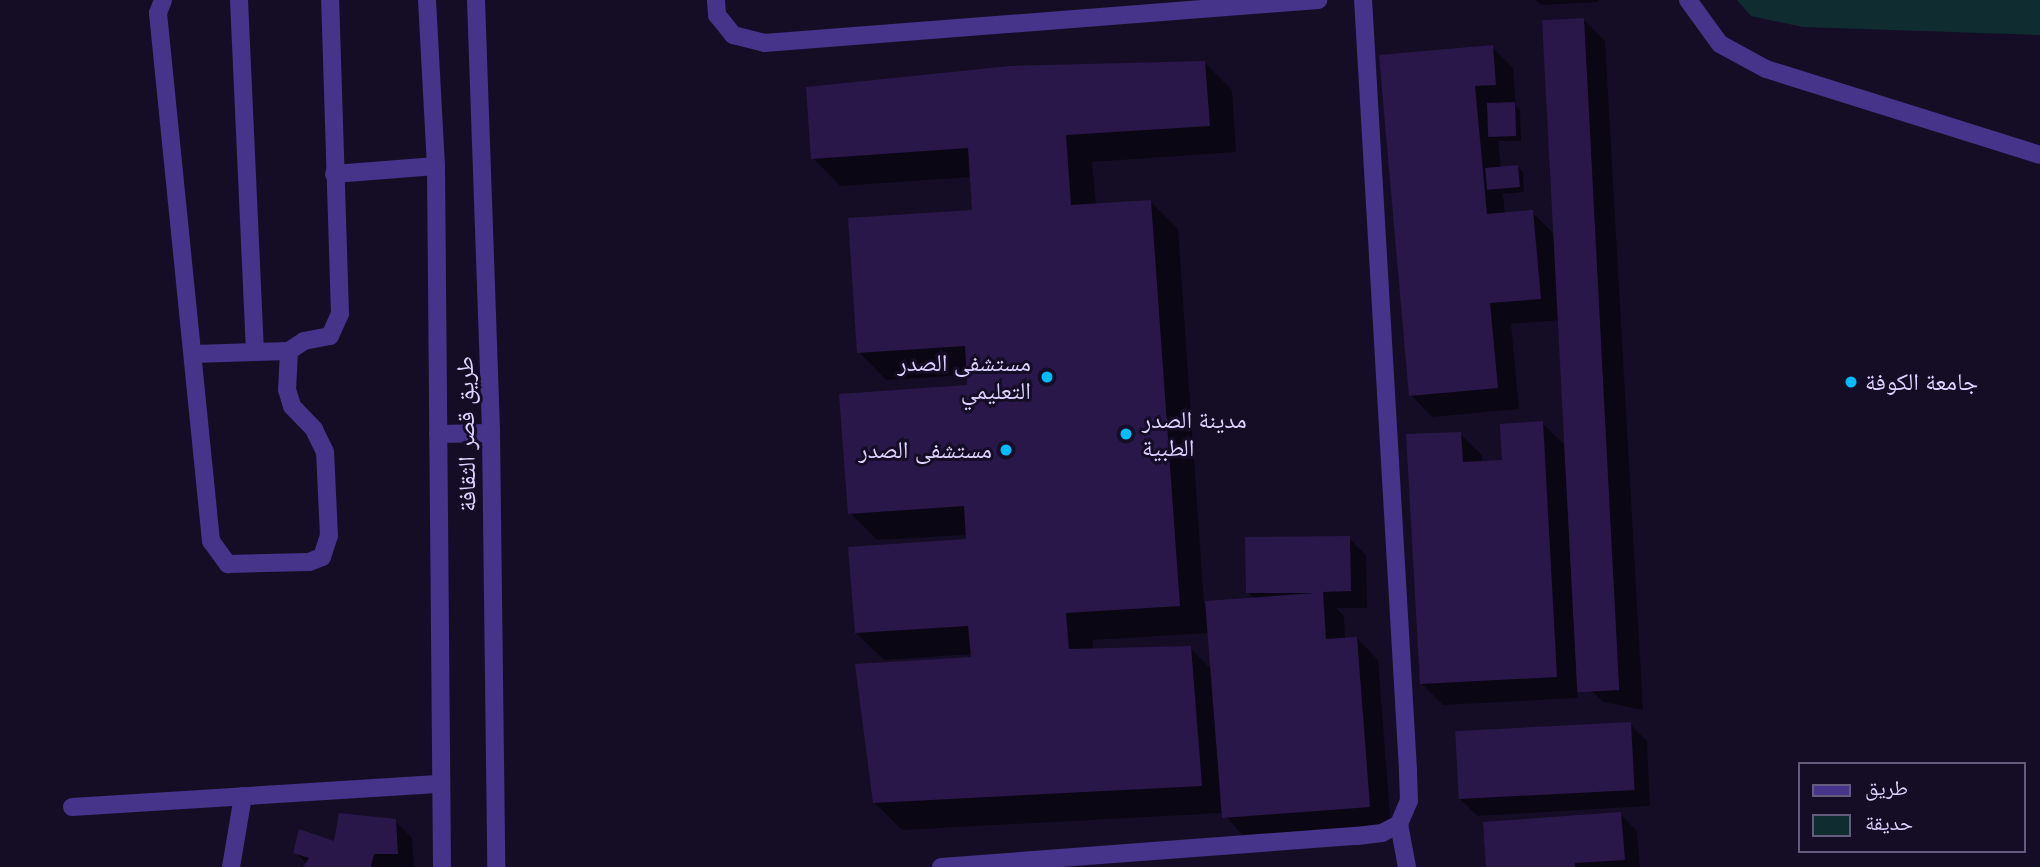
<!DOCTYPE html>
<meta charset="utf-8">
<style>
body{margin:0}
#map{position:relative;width:2040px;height:867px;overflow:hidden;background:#150d26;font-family:Montserrat,"Noto Naskh Arabic",sans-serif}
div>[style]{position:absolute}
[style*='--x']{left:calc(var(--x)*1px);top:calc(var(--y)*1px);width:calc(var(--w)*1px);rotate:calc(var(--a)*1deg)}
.green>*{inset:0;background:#0f2d31}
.shadow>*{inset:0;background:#0007}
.building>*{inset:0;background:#291749;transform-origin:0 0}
.minor>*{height:18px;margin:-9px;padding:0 9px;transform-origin:9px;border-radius:9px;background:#453489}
.dots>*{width:19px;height:19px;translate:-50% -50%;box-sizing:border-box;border:4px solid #150d26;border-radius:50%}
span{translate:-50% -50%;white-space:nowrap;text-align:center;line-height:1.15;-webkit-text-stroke:6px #150d26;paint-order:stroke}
.poi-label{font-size:24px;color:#ded2ff}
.right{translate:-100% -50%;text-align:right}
.left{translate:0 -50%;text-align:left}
.street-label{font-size:24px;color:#ded2ff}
.legend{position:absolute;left:1798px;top:762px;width:228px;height:91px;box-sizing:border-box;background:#150d26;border:2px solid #655c7d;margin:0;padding:9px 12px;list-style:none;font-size:21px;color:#ded2ff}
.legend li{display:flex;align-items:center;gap:14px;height:35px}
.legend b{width:35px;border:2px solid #655c7d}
</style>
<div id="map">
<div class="green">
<i style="clip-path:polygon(1737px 0,2040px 0,2040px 35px,1803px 27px,1751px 16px)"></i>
</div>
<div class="shadow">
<i style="clip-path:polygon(1535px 0,1598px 0,1599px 2px,1541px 5px)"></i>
<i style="clip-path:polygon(1583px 19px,1605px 41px,1643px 710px,1603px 702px,1582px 681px,1561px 320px,1511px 324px,1519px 409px,1432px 417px,1411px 395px,1380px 57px,1492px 47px,1513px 68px,1516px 106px,1520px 109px,1521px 141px,1498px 141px,1501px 167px,1517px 166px,1523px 172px,1524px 192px,1503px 194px,1505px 214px,1532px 212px,1556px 236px)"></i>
<i style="clip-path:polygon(evenodd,1204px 62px,1232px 90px,1236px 152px,1092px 162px,1096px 205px,1151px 202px,1178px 229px,1204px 603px,1255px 599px,1248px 592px,1349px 538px,1366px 555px,1367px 608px,1336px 608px,1344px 616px,1345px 639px,1357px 638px,1378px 660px,1391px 828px,1245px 838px,1223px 813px,902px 830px,874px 802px,972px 654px,884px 660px,856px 633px,968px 540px,967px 535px,877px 540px,850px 513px,969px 387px,968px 375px,886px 380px,859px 352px,974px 211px,971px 177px,840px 186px,813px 158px,1204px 62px,1210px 633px,1212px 670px,1190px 648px,1093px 650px,1093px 640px,1210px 633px)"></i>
<i style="clip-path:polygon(1542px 423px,1564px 444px,1578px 698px,1443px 705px,1422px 684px,1460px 434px,1482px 455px,1482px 463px,1503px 462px)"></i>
<i style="clip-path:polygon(1630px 724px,1647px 741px,1650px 806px,1477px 816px,1460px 799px)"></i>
<i style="clip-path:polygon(1620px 814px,1637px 831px,1640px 867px,1488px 867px)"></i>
<i style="clip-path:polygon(395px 821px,412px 838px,414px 867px,305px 867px,307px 864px,295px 852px,336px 844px)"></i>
</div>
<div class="building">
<i style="left:1584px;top:18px;width:673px;height:42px;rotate:87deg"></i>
<i style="clip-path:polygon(1493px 45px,1496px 85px,1475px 86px,1487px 214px,1533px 210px,1541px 299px,1490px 303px,1498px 388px,1409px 396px,1379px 55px)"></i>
<i style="clip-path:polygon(1205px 61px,1210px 126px,1066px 135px,1071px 205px,1151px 200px,1180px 606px,1066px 613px,1069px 649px,1191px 646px,1202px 786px,873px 803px,855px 664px,971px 657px,968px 626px,855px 633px,848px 547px,966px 539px,964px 506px,848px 514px,839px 394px,967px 385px,965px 346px,857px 353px,848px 218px,972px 210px,968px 148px,811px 159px,806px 87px,1010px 66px)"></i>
<i style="left:1515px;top:102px;width:34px;height:28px;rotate:88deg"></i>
<i style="left:1518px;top:165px;width:22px;height:33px;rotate:85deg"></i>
<i style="clip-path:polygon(1543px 421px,1557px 677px,1420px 684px,1406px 434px,1461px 432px,1463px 462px,1502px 460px,1500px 424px)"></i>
<i style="clip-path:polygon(1350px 536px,1351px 591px,1323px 592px,1326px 639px,1357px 637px,1370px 807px,1222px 818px,1205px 601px,1315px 593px,1246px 593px,1245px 537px)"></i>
<i style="left:1631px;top:722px;width:68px;height:176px;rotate:87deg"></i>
<i style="clip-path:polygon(1621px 812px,1625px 860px,1575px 863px,1575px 867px,1486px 867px,1483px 822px)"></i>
<i style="clip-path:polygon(339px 813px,396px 819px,398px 854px,374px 854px,371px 867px,303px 867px,309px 858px,293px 853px,299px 829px,334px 841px)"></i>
</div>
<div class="minor">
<i style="--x:163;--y:0;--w:14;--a:111"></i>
<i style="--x:158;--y:13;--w:531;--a:84.27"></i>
<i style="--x:211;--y:541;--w:29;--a:54"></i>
<i style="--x:228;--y:564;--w:81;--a:-1.4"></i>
<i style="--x:309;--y:562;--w:14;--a:-21"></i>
<i style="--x:322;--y:557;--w:22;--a:-72"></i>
<i style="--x:329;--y:536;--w:84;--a:-92.7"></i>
<i style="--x:325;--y:452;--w:25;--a:-116"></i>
<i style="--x:314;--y:429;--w:32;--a:-134"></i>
<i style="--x:292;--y:406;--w:17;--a:-107"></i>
<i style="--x:287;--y:390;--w:39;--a:-87"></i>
<i style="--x:289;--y:351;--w:18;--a:-34"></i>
<i style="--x:304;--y:341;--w:26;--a:-11"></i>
<i style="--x:330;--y:336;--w:24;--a:-66"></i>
<i style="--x:340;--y:314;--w:314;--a:-91.8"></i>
<i style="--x:239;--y:0;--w:352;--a:87.4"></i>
<i style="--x:427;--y:0;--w:166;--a:86.9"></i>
<i style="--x:436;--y:166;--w:701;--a:89.51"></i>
<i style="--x:476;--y:0;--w:433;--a:88"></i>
<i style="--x:491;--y:433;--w:434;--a:89.3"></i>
<i style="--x:716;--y:0;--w:15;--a:86"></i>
<i style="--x:717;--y:15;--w:26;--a:51"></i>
<i style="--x:733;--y:35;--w:32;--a:14"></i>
<i style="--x:764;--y:43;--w:556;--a:-4.44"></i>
<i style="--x:1688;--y:0;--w:54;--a:54"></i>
<i style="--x:1720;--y:44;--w:52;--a:28.5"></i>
<i style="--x:1766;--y:69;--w:287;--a:17.4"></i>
<i style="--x:334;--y:174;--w:102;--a:-4.5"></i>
<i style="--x:193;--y:354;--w:96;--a:-1.8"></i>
<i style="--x:438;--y:434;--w:53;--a:-1.1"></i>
<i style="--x:72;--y:807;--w:370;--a:-3.6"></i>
<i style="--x:1399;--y:824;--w:44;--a:79.5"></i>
<i style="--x:231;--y:867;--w:72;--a:-80.4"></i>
<i style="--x:941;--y:867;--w:417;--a:-4.3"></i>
<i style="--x:1357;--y:836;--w:25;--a:-7"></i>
<i style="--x:1382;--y:833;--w:19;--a:-28"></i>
<i style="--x:1399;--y:824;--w:25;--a:-67"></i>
<i style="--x:1409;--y:801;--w:31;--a:-92"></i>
<i style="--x:1408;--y:770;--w:771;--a:-93.34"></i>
</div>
<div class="dots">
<i style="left:1047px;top:377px;background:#00bcfd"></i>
<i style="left:1851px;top:382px;background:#00bcfd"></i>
<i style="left:1126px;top:434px;background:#00bcfd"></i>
<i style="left:1006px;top:450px;background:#00bcfd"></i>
</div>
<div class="poi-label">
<span class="right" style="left:1031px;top:377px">مستشفى الصدر<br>التعليمي</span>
<span class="left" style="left:1865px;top:382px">جامعة الكوفة</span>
<span class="left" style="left:1142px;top:434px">مدينة الصدر<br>الطبية</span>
<span class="right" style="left:992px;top:450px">مستشفى الصدر</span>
</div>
<div class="street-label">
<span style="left:466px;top:434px;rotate:-91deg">طريق قصر الثقافة</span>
</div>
<ul class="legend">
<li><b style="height:9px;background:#453489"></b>طريق</li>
<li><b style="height:19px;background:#0f2d31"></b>حديقة</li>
</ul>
</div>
